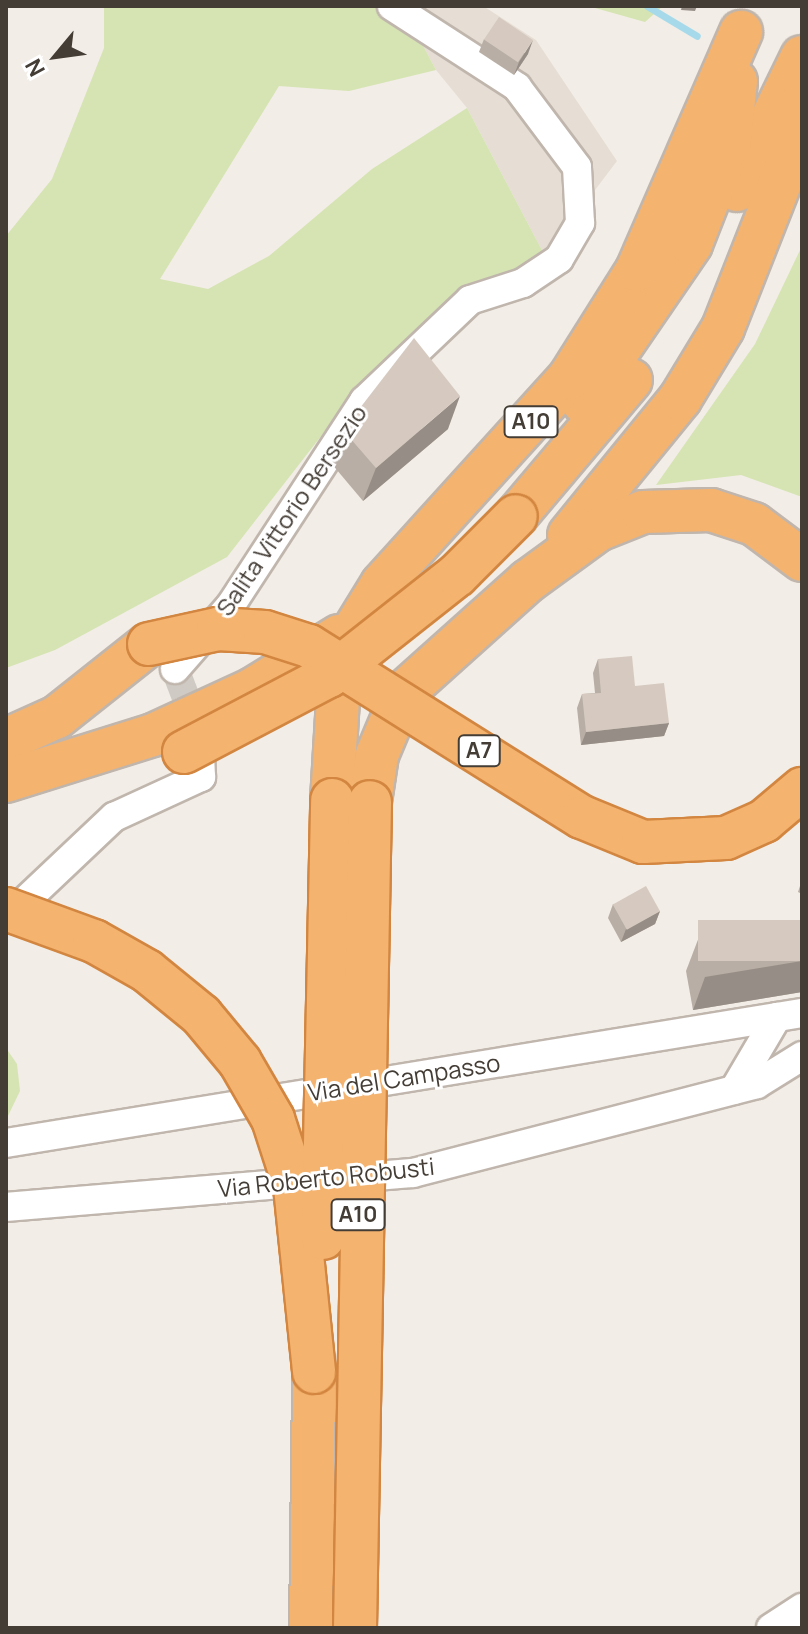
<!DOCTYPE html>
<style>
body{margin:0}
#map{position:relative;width:808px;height:1634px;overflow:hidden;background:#f2ede6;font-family:Manrope,sans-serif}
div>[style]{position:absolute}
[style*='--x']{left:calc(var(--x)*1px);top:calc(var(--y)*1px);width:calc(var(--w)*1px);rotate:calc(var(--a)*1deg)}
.residential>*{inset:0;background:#e6ded5}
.green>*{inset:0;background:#d5e4b2}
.stream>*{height:7px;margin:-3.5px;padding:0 3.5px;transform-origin:3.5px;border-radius:3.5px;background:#a6daeb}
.minor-tunnel>*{height:28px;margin-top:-14px;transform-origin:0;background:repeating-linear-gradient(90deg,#cfcac3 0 28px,transparent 0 42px)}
.roads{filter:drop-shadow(2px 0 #c0b6ad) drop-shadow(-2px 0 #c0b6ad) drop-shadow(0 2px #c0b6ad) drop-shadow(0 -2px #c0b6ad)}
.minor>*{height:28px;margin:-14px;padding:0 14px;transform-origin:14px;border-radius:14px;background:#fff}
.highway>*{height:42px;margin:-21px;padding:0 21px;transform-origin:21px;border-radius:21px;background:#f4b36f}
.bridges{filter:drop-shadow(2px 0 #d28640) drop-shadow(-2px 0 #d28640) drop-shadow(0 2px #d28640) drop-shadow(0 -2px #d28640)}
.highway-bridge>*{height:42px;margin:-21px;padding:0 21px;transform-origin:21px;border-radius:21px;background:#f4b36f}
.wall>*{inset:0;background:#b8aea5}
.shaded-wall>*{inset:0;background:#968d86}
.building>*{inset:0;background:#d6cac0;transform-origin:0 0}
span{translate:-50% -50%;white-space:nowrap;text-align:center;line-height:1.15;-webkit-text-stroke:6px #fff;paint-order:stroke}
.shield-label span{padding:2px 6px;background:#fff;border:2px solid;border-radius:6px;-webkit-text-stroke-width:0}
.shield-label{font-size:22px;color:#443d36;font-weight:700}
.street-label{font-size:24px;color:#443d36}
.frame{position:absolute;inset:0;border:8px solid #443d36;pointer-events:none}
.north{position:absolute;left:16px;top:16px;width:80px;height:80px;-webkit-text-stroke:6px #fff;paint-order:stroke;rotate:241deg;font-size:22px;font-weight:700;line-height:32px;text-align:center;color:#443d36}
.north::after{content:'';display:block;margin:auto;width:28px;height:36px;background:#443d36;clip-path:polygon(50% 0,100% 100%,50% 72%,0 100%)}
</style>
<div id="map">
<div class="residential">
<i style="clip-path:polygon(402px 6px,483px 6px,536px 40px,617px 161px,545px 256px,467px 108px,436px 70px)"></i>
</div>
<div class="green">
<i style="clip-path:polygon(104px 6px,402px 6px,436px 70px,349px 91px,279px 86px,160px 279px,208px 289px,269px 256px,372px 169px,467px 108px,545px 256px,364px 381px,227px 557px,55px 650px,6px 668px,6px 236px,52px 179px,104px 48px)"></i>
<i style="clip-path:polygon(588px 6px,663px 6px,645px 22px)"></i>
<i style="clip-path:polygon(802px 246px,802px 497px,741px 475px,656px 485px,755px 344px)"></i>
<i style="clip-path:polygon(6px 1048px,17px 1064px,20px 1091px,6px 1120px)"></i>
</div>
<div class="stream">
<i style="--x:647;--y:6;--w:58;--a:31"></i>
</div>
<div class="minor-tunnel">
<i style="--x:175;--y:669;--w:67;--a:69.1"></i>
</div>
<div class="roads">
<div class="minor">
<i style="--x:175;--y:669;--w:85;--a:-48.8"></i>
<i style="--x:231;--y:605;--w:244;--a:-56.9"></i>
<i style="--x:364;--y:401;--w:146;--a:-43.6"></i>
<i style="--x:470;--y:300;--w:56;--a:-17.8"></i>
<i style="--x:523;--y:283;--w:43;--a:-33.7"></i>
<i style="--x:559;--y:259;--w:42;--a:-59.7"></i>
<i style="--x:580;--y:223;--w:56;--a:-93.1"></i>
<i style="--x:577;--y:167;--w:100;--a:-126.9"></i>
<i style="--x:517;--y:87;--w:149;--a:-147.1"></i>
<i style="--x:6;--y:919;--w:149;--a:-43.4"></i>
<i style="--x:114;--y:817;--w:96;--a:-24.7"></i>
<i style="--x:201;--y:777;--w:45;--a:-92.5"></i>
<i style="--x:734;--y:1090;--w:85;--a:-59.5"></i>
<i style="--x:6;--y:1143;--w:807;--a:-9.28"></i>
<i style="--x:6;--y:1207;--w:408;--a:-4.8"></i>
<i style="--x:413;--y:1173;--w:355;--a:-14.5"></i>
<i style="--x:757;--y:1084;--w:53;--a:-31.9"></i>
<i style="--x:771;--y:1628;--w:37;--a:-33"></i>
</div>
<div class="highway">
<i style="--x:737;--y:190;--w:148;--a:-64"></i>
<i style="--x:583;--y:402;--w:191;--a:-55.6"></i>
<i style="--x:691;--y:244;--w:104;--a:-68.6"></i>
<i style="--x:729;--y:147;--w:66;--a:-83.9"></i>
<i style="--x:516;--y:516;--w:178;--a:-49.8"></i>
<i style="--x:569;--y:535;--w:176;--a:-50.8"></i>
<i style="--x:680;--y:399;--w:83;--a:-58.8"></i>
<i style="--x:723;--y:328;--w:193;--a:-68.5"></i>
<i style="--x:794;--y:148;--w:46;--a:-79.9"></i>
<i style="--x:6;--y:740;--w:56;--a:-24.3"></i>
<i style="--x:57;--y:717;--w:117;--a:-38.4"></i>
<i style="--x:6;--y:781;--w:154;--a:-17.4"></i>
<i style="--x:153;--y:735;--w:110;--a:-24.7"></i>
<i style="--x:253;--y:689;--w:101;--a:-31.6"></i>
<i style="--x:332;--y:800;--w:101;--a:-86.6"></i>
<i style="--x:338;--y:699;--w:67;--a:-78"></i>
<i style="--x:352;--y:633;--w:57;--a:-58.5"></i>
<i style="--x:382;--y:584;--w:278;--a:-47.8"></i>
<i style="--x:569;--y:378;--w:128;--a:-57.8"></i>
<i style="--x:637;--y:270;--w:260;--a:-66.4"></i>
<i style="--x:370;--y:802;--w:48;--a:-81.5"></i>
<i style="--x:377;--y:755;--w:67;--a:-67.2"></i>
<i style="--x:403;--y:693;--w:168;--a:-41.9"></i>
<i style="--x:528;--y:581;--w:87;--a:-36.1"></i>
<i style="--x:598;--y:530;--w:48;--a:-21.8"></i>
<i style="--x:643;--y:512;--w:68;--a:-1.7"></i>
<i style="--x:711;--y:510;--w:45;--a:18"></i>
<i style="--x:754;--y:524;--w:60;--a:36.9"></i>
<i style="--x:311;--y:1628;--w:256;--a:-89.3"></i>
</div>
</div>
<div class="bridges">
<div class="highway-bridge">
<i style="--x:149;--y:644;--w:71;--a:-12.3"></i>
<i style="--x:218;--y:629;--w:47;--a:3.7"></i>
<i style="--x:265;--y:632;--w:46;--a:17.7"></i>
<i style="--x:309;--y:646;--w:322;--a:32.1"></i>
<i style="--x:582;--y:817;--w:66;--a:22.3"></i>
<i style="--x:643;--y:842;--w:83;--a:-2.8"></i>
<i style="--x:726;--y:838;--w:42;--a:-24.1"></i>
<i style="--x:764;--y:821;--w:50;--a:-40.1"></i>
<i style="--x:184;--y:752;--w:164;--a:-27.7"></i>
<i style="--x:329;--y:676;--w:163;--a:-38.3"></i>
<i style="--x:457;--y:575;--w:83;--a:-45"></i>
<i style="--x:6;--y:909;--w:94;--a:20"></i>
<i style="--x:94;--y:941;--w:61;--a:29.5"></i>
<i style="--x:147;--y:971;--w:70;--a:39.2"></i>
<i style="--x:201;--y:1015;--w:61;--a:50.3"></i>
<i style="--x:240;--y:1062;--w:66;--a:59.9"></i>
<i style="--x:273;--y:1119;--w:71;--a:72.1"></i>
<i style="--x:295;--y:1187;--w:186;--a:84.1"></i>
<i style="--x:323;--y:1238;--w:438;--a:-88.8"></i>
<i style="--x:355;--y:1628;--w:826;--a:-88.96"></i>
</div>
</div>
<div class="wall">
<i style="clip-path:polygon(484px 39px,528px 54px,514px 75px,479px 52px)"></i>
<i style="clip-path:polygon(448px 429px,363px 501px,331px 463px,343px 430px)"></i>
<i style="clip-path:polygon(598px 659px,635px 686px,669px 723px,664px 736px,581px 745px,577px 708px,582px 694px,595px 693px,593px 673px)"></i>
<i style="clip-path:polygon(802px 880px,802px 894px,798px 892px)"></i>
<i style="clip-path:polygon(613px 904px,660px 911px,655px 924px,621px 942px,608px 918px)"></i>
<i style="clip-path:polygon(802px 920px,802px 992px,693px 1010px,686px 971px,699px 937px)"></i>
</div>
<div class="shaded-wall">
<i style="clip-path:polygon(682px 6px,697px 6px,695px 11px,681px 10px)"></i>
<i style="clip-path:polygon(533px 40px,528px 54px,514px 75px,519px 62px)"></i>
<i style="clip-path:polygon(460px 396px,448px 429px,363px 501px,376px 468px)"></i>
<i style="clip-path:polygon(669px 723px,664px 736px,581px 745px,586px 732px)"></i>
<i style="clip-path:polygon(660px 911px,655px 924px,621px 942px,626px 929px)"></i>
<i style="clip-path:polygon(802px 961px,802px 992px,693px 1010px,705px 977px)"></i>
</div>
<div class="building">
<i style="left:499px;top:17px;width:41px;height:27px;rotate:34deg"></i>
<i style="clip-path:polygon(414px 338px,460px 396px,376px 468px,343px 430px)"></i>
<i style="clip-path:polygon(632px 656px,635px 686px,664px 683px,669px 723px,586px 732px,582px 694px,601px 693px,598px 659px)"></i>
<i style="left:646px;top:886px;width:29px;height:38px;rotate:61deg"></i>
<i style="left:802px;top:920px;width:41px;height:104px;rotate:90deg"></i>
</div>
<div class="shield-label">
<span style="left:531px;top:422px">A10</span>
<span style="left:479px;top:751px">A7</span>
<span style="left:358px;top:1215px">A10</span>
</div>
<div class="street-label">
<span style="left:291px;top:510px;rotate:-56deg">Salita Vittorio Bersezio</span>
<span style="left:404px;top:1077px;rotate:-9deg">Via del Campasso</span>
<span style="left:326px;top:1177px;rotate:-6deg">Via Roberto Robusti</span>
</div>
<div class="frame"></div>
<div class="north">N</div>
</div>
